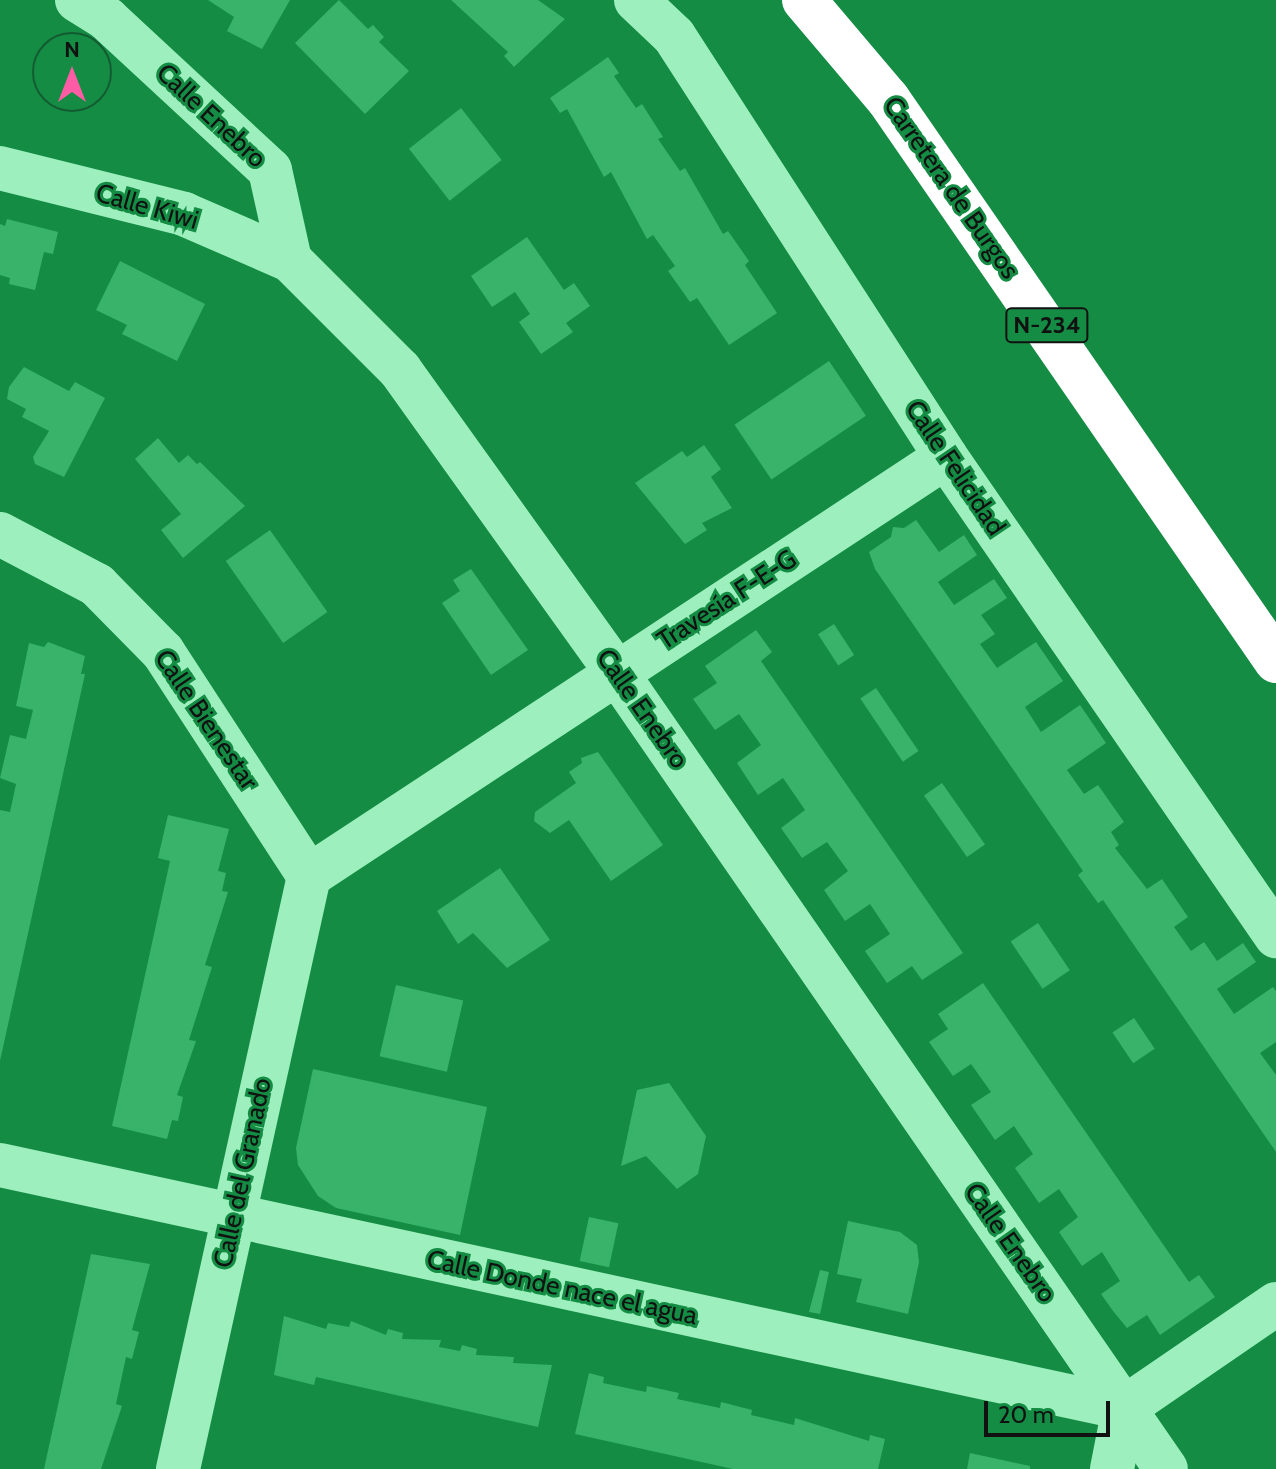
<!DOCTYPE html>
<meta charset="utf-8">
<style>
body{margin:0}
#map{position:relative;width:1276px;height:1469px;overflow:hidden;background:#148c44;font-family:Cabin,sans-serif}
div>[style]{position:absolute}
[style*='--x']{left:calc(var(--x)*1px);top:calc(var(--y)*1px);width:calc(var(--w)*1px);rotate:calc(var(--a)*1deg)}
.building>*{inset:0;background:#38b369;transform-origin:0 0}
.minor>*{height:44px;margin:-22px;padding:0 22px;transform-origin:22px;border-radius:22px;background:#9df0bd}
.highway>*{height:44px;margin:-22px;padding:0 22px;transform-origin:22px;border-radius:22px;background:#fff}
span{translate:-50% -50%;white-space:nowrap;text-align:center;line-height:1.15;-webkit-text-stroke:6px #148c44;paint-order:stroke}
.shield-label span{padding:2px 6px;background:#148c44;border:2px solid;border-radius:6px;-webkit-text-stroke-width:0}
.shield-label{font-size:24px;color:#111;font-weight:700}
.street-label{font-size:26px;color:#111}
.north{position:absolute;left:32px;top:32px;width:80px;height:80px;box-sizing:border-box;background:#148c44;border:2px solid #135b30;border-radius:50%;rotate:0deg;font-size:22px;font-weight:700;line-height:32px;text-align:center;color:#111}
.north::after{content:'';display:block;margin:auto;width:28px;height:36px;background:#ff5ca5;clip-path:polygon(50% 0,100% 100%,50% 72%,0 100%)}
.scale{position:absolute;left:984px;top:1401px;width:126px;height:36px;box-sizing:border-box;border:4px solid #111;border-top:0;padding-left:10px;font-size:24px;line-height:28px;white-space:nowrap;color:#111;-webkit-text-stroke:6px #148c44;paint-order:stroke}
</style>
<div id="map">
<div class="building">
<i style="clip-path:polygon(208px 0,290px 0,262px 49px,227px 31px,234px 17px)"></i>
<i style="clip-path:polygon(339px 0,368px 29px,373px 25px,384px 37px,379px 42px,409px 71px,365px 114px,295px 43px)"></i>
<i style="clip-path:polygon(451px 0,538px 0,565px 19px,514px 67px,504px 56px,508px 52px)"></i>
<i style="clip-path:polygon(608px 57px,619px 73px,614px 76px,636px 108px,642px 104px,663px 137px,658px 139px,680px 171px,685px 168px,723px 234px,728px 231px,749px 261px,745px 265px,777px 313px,729px 345px,697px 298px,690px 302px,668px 271px,675px 266px,653px 235px,647px 239px,611px 172px,604px 177px,567px 109px,560px 113px,550px 98px)"></i>
<i style="left:461px;top:108px;width:66px;height:66px;rotate:52deg"></i>
<i style="clip-path:polygon(7px 219px,58px 232px,53px 254px,44px 252px,35px 290px,9px 284px,10px 278px,0 275px,0 224px,5px 226px)"></i>
<i style="clip-path:polygon(527px 237px,564px 290px,574px 283px,590px 306px,566px 323px,573px 332px,541px 354px,519px 322px,530px 314px,515px 292px,492px 307px,471px 276px)"></i>
<i style="clip-path:polygon(120px 261px,205px 304px,177px 361px,122px 334px,127px 325px,96px 310px)"></i>
<i style="left:829px;top:361px;width:66px;height:114px;rotate:56deg"></i>
<i style="clip-path:polygon(24px 367px,69px 391px,75px 382px,105px 398px,64px 477px,35px 464px,33px 457px,49px 431px,22px 417px,26px 409px,7px 399px,9px 387px)"></i>
<i style="clip-path:polygon(158px 438px,179px 463px,188px 455px,197px 464px,200px 462px,245px 506px,183px 558px,161px 530px,181px 514px,135px 459px)"></i>
<i style="clip-path:polygon(704px 445px,721px 469px,711px 477px,732px 508px,702px 523px,707px 530px,685px 544px,635px 483px,682px 451px,687px 457px)"></i>
<i style="clip-path:polygon(916px 520px,939px 552px,964px 535px,977px 555px,938px 582px,954px 605px,994px 579px,1007px 598px,981px 615px,995px 634px,980px 644px,997px 668px,1036px 642px,1063px 681px,1025px 707px,1041px 732px,1080px 705px,1106px 743px,1067px 770px,1084px 794px,1098px 785px,1124px 822px,1111px 832px,1119px 845px,1115px 848px,1147px 889px,1162px 879px,1188px 917px,1174px 927px,1191px 951px,1204px 942px,1217px 961px,1243px 943px,1256px 962px,1217px 989px,1234px 1014px,1273px 987px,1276px 991px,1276px 1042px,1260px 1053px,1276px 1075px,1276px 1152px,1103px 900px,1098px 903px,1078px 875px,1083px 871px,875px 569px,869px 552px,891px 537px,893px 527px,904px 528px)"></i>
<i style="left:270px;top:530px;width:100px;height:54px;rotate:55deg"></i>
<i style="clip-path:polygon(471px 569px,528px 650px,491px 675px,442px 603px,460px 591px,453px 580px)"></i>
<i style="left:834px;top:624px;width:37px;height:19px;rotate:57deg"></i>
<i style="clip-path:polygon(756px 630px,772px 652px,761px 661px,963px 953px,922px 980px,912px 966px,887px 983px,865px 951px,890px 934px,870px 904px,845px 921px,824px 890px,848px 871px,827px 842px,802px 858px,781px 828px,805px 810px,783px 778px,758px 795px,737px 763px,761px 745px,739px 714px,715px 730px,693px 699px,717px 683px,705px 666px)"></i>
<i style="clip-path:polygon(48px 642px,85px 656px,81px 674px,85px 674px,0 1061px,0 810px,10px 812px,16px 784px,0 778px,10px 735px,26px 739px,33px 710px,16px 706px,29px 643px,44px 647px)"></i>
<i style="left:876px;top:688px;width:76px;height:19px;rotate:56deg"></i>
<i style="clip-path:polygon(598px 752px,663px 845px,611px 881px,569px 820px,550px 833px,534px 821px,535px 812px,576px 783px,569px 772px,582px 763px,581px 758px)"></i>
<i style="left:942px;top:783px;width:75px;height:22px;rotate:55deg"></i>
<i style="clip-path:polygon(168px 815px,229px 829px,218px 871px,226px 873px,222px 891px,228px 892px,205px 965px,212px 967px,189px 1040px,196px 1041px,177px 1095px,183px 1097px,178px 1121px,172px 1120px,167px 1139px,112px 1126px,170px 861px,158px 858px)"></i>
<i style="clip-path:polygon(500px 868px,550px 940px,507px 968px,473px 933px,458px 944px,437px 911px)"></i>
<i style="left:1038px;top:923px;width:57px;height:33px;rotate:56deg"></i>
<i style="clip-path:polygon(983px 983px,1189px 1282px,1199px 1275px,1215px 1297px,1160px 1335px,1147px 1315px,1127px 1328px,1113px 1311px,1101px 1294px,1120px 1281px,1102px 1252px,1082px 1266px,1059px 1232px,1078px 1217px,1059px 1189px,1039px 1203px,1015px 1168px,1033px 1154px,1014px 1126px,995px 1140px,971px 1105px,991px 1092px,971px 1064px,953px 1076px,929px 1042px,948px 1029px,938px 1014px)"></i>
<i style="left:396px;top:985px;width:69px;height:73px;rotate:13deg"></i>
<i style="left:1134px;top:1018px;width:37px;height:26px;rotate:56deg"></i>
<i style="clip-path:polygon(313px 1069px,487px 1107px,460px 1235px,336px 1208px,318px 1196px,298px 1165px,296px 1148px)"></i>
<i style="clip-path:polygon(669px 1083px,706px 1136px,698px 1174px,677px 1189px,646px 1156px,621px 1166px,637px 1090px)"></i>
<i style="left:589px;top:1217px;width:30px;height:45px;rotate:12deg"></i>
<i style="clip-path:polygon(848px 1221px,900px 1232px,917px 1245px,919px 1262px,908px 1314px,856px 1302px,862px 1279px,837px 1274px)"></i>
<i style="clip-path:polygon(91px 1254px,150px 1264px,132px 1330px,139px 1332px,132px 1359px,126px 1357px,116px 1404px,122px 1406px,101px 1469px,44px 1469px)"></i>
<i style="clip-path:polygon(820px 1270px,829px 1272px,820px 1314px,809px 1312px)"></i>
<i style="clip-path:polygon(284px 1316px,326px 1329px,328px 1323px,349px 1327px,351px 1321px,386px 1335px,388px 1329px,403px 1333px,402px 1339px,441px 1340px,439px 1347px,460px 1351px,462px 1345px,477px 1349px,476px 1355px,514px 1357px,513px 1363px,552px 1365px,538px 1427px,316px 1377px,314px 1385px,274px 1375px)"></i>
<i style="clip-path:polygon(589px 1373px,604px 1377px,603px 1383px,646px 1392px,647px 1386px,679px 1393px,677px 1399px,720px 1408px,721px 1402px,752px 1410px,751px 1415px,794px 1425px,795px 1418px,869px 1441px,870px 1435px,885px 1439px,878px 1469px,733px 1469px,575px 1434px)"></i>
<i style="clip-path:polygon(970px 1453px,1030px 1466px,1030px 1469px,967px 1469px)"></i>
</div>
<div class="minor">
<i style="--x:77;--y:0;--w:36;--a:32"></i>
<i style="--x:107;--y:19;--w:222;--a:42.8"></i>
<i style="--x:270;--y:170;--w:92;--a:77.5"></i>
<i style="--x:290;--y:260;--w:156;--a:45"></i>
<i style="--x:400;--y:370;--w:371;--a:54.4"></i>
<i style="--x:616;--y:672;--w:968;--a:55.39"></i>
<i style="--x:636;--y:0;--w:52;--a:43.5"></i>
<i style="--x:674;--y:36;--w:501;--a:57.13"></i>
<i style="--x:946;--y:457;--w:582;--a:55.44"></i>
<i style="--x:0;--y:168;--w:190;--a:14"></i>
<i style="--x:184;--y:214;--w:116;--a:23.5"></i>
<i style="--x:0;--y:534;--w:110;--a:27.7"></i>
<i style="--x:97;--y:585;--w:94;--a:45.4"></i>
<i style="--x:163;--y:652;--w:267;--a:56.9"></i>
<i style="--x:309;--y:876;--w:762;--a:-33.34"></i>
<i style="--x:0;--y:1165;--w:1150;--a:12.2"></i>
<i style="--x:1124;--y:1408;--w:184;--a:-34.4"></i>
<i style="--x:178;--y:1469;--w:607;--a:-77.54"></i>
<i style="--x:1112;--y:1469;--w:62;--a:-78.9"></i>
</div>
<div class="highway">
<i style="--x:804;--y:0;--w:130;--a:49.7"></i>
<i style="--x:888;--y:99;--w:683;--a:55.38"></i>
</div>
<div class="shield-label">
<span style="left:1047px;top:325px">N-234</span>
</div>
<div class="street-label">
<span style="left:211px;top:116px;rotate:43deg">Calle Enebro</span>
<span style="left:951px;top:188px;rotate:55deg">Carretera de Burgos</span>
<span style="left:147px;top:207px;rotate:16deg">Calle Kiwi</span>
<span style="left:955px;top:468px;rotate:56deg">Calle Felicidad</span>
<span style="left:727px;top:600px;rotate:-33deg">Travesía F-E-G</span>
<span style="left:642px;top:709px;rotate:55deg">Calle Enebro</span>
<span style="left:206px;top:720px;rotate:56deg">Calle Bienestar</span>
<span style="left:243px;top:1173px;rotate:-78deg">Calle del Granado</span>
<span style="left:1010px;top:1243px;rotate:55deg">Calle Enebro</span>
<span style="left:562px;top:1288px;rotate:12deg">Calle Donde nace el agua</span>
</div>
<div class="north">N</div>
<div class="scale">20 m</div>
</div>
